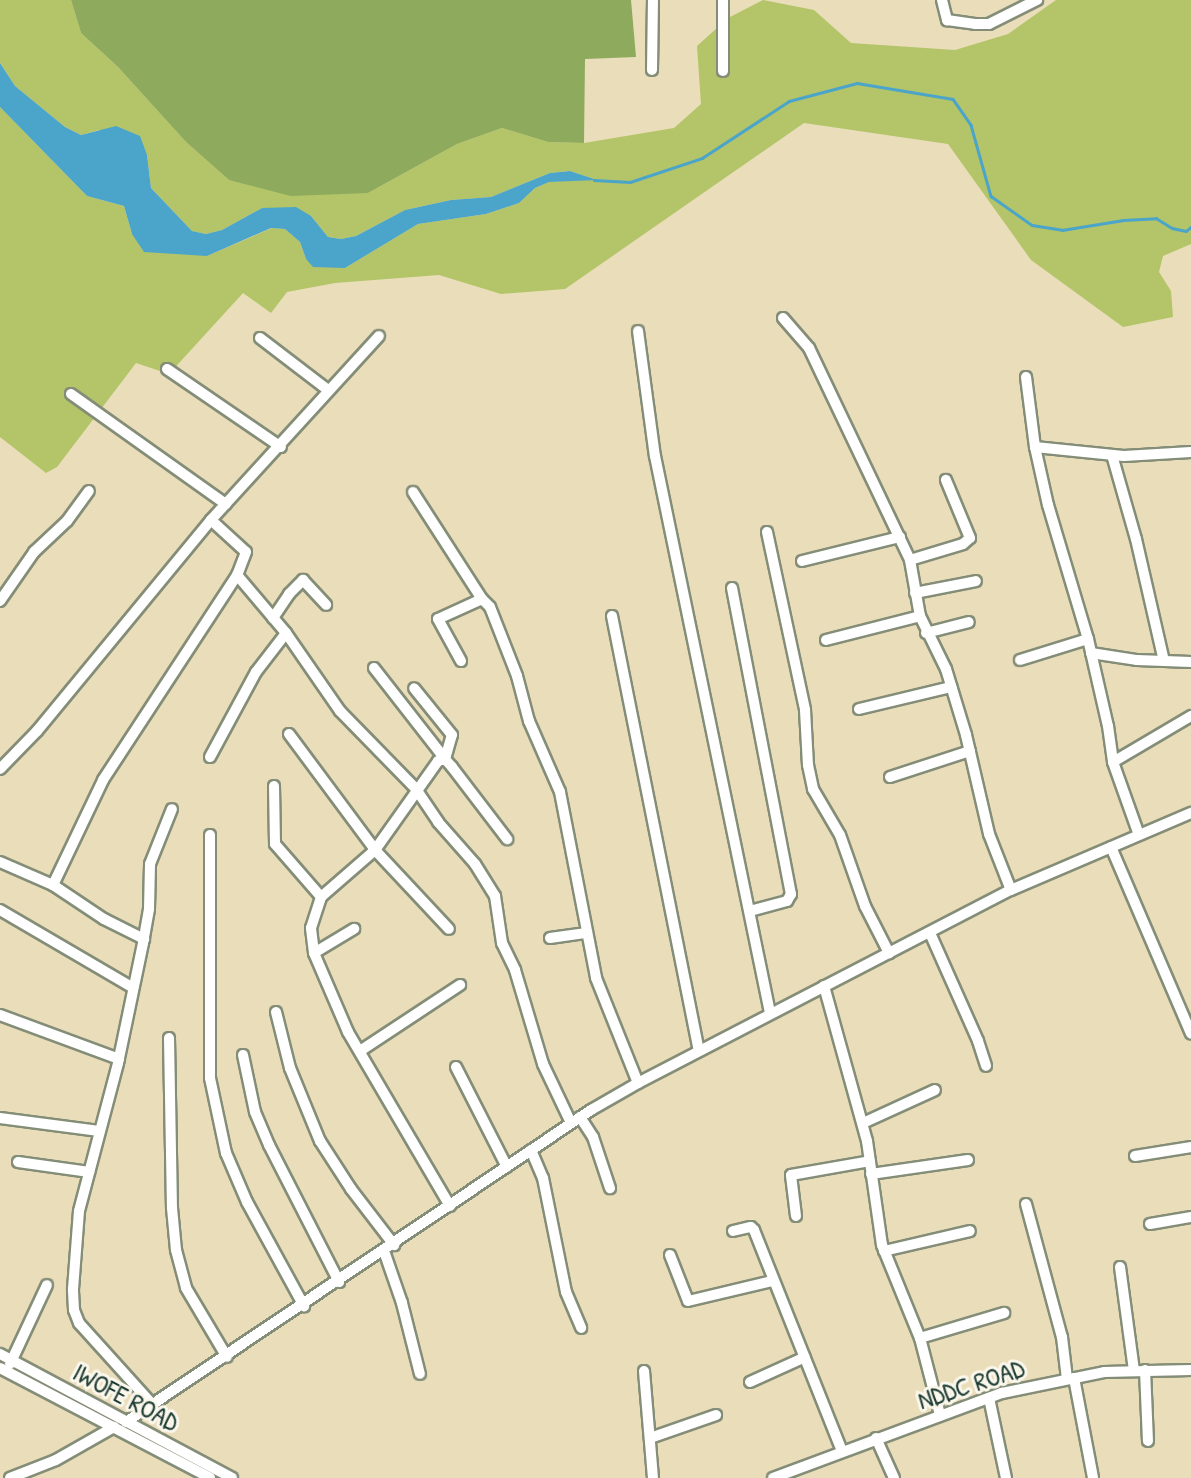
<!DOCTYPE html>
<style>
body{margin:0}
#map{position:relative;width:1191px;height:1478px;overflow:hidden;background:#eaddba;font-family:"Patrick Hand",sans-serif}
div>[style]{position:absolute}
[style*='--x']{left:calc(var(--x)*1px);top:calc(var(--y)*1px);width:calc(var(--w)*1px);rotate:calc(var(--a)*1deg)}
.green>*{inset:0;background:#b3c568}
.forest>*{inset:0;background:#8eaa5c}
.water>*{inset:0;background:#4ba4c9}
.stream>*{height:2.5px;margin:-1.25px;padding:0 1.25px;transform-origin:1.25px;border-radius:1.25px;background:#4ba4c9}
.roads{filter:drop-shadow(2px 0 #848d77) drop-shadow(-2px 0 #848d77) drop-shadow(0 2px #848d77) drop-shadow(0 -2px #848d77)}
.minor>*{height:10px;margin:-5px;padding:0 5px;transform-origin:5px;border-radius:5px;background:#fff}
span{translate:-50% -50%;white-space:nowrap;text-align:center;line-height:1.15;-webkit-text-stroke:6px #fbf7ec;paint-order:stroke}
.street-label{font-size:26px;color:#1f3d34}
</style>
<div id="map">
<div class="green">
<i style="clip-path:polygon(0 0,71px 0,81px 33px,118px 67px,186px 142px,229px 180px,368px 193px,457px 144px,502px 128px,548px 142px,584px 143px,674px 128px,701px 104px,697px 46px,728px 18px,763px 0,814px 10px,851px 43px,955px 50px,1008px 34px,1056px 0,1191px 0,1191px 244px,1163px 256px,1159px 272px,1171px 291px,1173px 317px,1123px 327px,1031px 260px,948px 144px,804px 123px,565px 289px,501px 294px,439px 275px,335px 283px,287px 292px,271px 313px,243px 293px,169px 374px,136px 363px,57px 467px,46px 473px,0 437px,0 107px,87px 196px,124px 206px,132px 234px,207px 256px,272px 228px,285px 229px,300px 242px,306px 259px,345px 268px,418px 224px,486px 214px,519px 203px,535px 188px,549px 182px,593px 179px,570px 171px,550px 173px,491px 197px,451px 200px,405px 210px,356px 236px,341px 239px,328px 237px,311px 216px,262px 208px,222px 230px,206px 234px,192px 231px,151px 188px,147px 155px,99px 130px,81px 135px,65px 127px,15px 86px,0 63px)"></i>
</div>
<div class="forest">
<i style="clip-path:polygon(71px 0,631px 0,636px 57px,585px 59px,584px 143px,548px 142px,502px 128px,457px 144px,368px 193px,291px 196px,229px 180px,186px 142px,118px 67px,81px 33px)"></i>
</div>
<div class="water">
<i style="clip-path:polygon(0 63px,15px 86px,65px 127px,81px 135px,116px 126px,140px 136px,147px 155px,151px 188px,192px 231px,206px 234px,222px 230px,262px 208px,296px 207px,311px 216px,328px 237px,341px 239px,356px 236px,405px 210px,451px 200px,491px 197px,550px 173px,570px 171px,597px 180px,549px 182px,535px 188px,519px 203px,486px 214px,418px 224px,345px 268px,313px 267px,306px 259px,300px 242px,285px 229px,271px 228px,207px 256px,144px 252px,132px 234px,124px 206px,87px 196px,0 107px)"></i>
</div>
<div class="stream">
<i style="--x:594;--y:180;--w:36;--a:3"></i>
<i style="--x:630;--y:182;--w:76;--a:-18.4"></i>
<i style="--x:702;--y:158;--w:104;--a:-33.2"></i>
<i style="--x:789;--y:101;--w:70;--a:-14.8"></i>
<i style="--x:857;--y:83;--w:97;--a:9.5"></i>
<i style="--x:953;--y:99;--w:32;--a:55"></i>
<i style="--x:971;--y:125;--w:74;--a:74.3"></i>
<i style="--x:991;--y:196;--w:50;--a:35.3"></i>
<i style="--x:1032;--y:225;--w:30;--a:9"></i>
<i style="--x:1062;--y:230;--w:62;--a:-9.3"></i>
<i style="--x:1123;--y:220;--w:33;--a:-3"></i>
<i style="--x:1156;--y:218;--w:19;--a:32"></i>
<i style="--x:1172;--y:228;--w:14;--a:12"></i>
<i style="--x:1186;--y:231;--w:6;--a:-39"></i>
</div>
<div class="roads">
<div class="minor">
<i style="--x:942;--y:0;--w:21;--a:76"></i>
<i style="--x:947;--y:20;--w:28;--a:8"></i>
<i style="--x:975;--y:24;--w:14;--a:0"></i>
<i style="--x:989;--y:24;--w:54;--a:-26.6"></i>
<i style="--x:652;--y:70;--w:70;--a:-89.2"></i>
<i style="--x:723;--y:71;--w:71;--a:-90"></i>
<i style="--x:783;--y:318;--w:40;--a:49"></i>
<i style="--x:809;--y:348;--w:235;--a:64.5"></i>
<i style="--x:910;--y:560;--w:57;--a:79.9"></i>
<i style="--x:920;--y:616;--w:59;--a:63.9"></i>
<i style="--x:946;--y:669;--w:69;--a:73.1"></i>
<i style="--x:966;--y:735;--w:102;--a:76.9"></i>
<i style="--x:989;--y:834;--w:60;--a:68.6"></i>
<i style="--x:638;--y:331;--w:126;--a:82.3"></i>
<i style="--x:655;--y:456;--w:569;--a:78.33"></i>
<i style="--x:260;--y:338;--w:86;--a:37.4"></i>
<i style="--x:167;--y:369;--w:138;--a:34.4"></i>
<i style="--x:1026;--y:377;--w:71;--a:82.7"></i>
<i style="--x:1035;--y:447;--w:59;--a:77.4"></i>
<i style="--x:1048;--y:505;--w:140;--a:73.4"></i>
<i style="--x:1088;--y:639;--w:89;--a:77.1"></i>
<i style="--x:1108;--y:726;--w:36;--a:82"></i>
<i style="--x:1113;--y:762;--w:77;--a:70.4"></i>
<i style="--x:71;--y:394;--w:190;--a:35.4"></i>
<i style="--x:1035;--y:447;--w:89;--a:5.8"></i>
<i style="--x:1124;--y:456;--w:67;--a:-3.4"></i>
<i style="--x:1112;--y:455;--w:87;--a:74.1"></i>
<i style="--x:1136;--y:539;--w:125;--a:77.1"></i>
<i style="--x:413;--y:492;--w:127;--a:57.2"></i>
<i style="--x:211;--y:520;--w:47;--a:42.4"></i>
<i style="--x:246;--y:552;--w:25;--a:111"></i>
<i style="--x:237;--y:575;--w:76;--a:49.8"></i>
<i style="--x:286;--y:633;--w:95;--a:55.3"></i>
<i style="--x:340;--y:711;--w:109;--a:45.7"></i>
<i style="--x:416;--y:789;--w:40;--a:56"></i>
<i style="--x:438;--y:822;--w:56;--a:48.6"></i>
<i style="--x:475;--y:864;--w:38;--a:58"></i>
<i style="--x:495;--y:896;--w:48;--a:81.5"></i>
<i style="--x:502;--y:943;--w:30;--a:64"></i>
<i style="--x:515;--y:970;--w:98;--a:73.4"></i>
<i style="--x:543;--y:1064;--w:65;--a:64.6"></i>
<i style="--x:767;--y:532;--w:182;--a:77.9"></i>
<i style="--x:805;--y:710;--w:55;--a:86.9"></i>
<i style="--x:808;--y:765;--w:25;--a:78"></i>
<i style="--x:813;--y:789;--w:53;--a:59.6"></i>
<i style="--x:840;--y:835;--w:75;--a:70.6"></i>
<i style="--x:865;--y:906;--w:53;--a:62.9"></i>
<i style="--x:910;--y:560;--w:55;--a:-16.8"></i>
<i style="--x:963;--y:544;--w:9;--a:-41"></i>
<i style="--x:970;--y:538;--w:63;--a:-112.5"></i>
<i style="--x:802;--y:561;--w:101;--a:-13.8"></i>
<i style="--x:732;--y:588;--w:312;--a:79.1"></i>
<i style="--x:791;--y:894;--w:8;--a:120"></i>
<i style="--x:787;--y:901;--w:38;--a:165"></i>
<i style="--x:915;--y:593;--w:62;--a:-11.1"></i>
<i style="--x:0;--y:601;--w:60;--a:-55.2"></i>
<i style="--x:34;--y:552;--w:45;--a:-43.2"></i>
<i style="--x:67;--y:521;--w:37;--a:-54"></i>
<i style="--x:612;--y:616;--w:443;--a:78.7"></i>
<i style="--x:273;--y:618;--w:29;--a:-56"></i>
<i style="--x:289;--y:594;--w:20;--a:-45"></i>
<i style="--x:303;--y:580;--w:34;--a:47"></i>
<i style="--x:926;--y:633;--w:44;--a:-14.3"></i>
<i style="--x:826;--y:640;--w:97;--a:-14.3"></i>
<i style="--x:1091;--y:653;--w:47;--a:8.7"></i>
<i style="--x:1137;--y:660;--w:54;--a:2.1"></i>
<i style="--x:1020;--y:660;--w:71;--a:-17.2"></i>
<i style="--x:461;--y:661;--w:48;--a:-118.7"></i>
<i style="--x:438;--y:619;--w:48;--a:-24.4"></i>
<i style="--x:482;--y:599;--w:11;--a:45"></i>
<i style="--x:490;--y:607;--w:74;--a:68.6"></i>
<i style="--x:517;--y:676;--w:47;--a:75.1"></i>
<i style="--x:529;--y:721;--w:77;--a:66.4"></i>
<i style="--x:560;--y:792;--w:189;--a:79"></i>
<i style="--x:596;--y:978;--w:113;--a:68.2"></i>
<i style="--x:374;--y:668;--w:115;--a:52"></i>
<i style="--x:445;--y:759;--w:25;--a:-74"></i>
<i style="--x:452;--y:735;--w:60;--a:-129"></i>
<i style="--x:859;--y:709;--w:95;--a:-13.4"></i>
<i style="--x:289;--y:734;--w:144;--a:53.4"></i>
<i style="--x:375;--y:850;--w:108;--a:46.9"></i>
<i style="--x:210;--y:757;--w:97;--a:-61.6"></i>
<i style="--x:256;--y:672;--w:49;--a:-52.4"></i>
<i style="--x:1113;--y:762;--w:91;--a:-30.5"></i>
<i style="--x:0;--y:769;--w:53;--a:-45.8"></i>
<i style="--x:37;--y:731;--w:273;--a:-50.5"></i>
<i style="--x:211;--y:520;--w:249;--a:-47.6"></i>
<i style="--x:890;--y:777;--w:84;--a:-18"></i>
<i style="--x:274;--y:786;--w:58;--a:89"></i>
<i style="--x:275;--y:844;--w:70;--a:49"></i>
<i style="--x:210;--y:835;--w:243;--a:90"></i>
<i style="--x:210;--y:1078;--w:77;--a:78"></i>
<i style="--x:226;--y:1153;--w:53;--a:66.8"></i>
<i style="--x:247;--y:1202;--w:119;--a:61.3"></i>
<i style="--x:1111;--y:847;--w:203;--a:66.8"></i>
<i style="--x:0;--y:862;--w:58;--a:23.5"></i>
<i style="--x:53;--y:885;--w:61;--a:33.7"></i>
<i style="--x:104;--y:919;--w:45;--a:26.6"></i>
<i style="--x:53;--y:885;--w:116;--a:-64.5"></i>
<i style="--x:103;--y:780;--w:245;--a:-56.8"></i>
<i style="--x:0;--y:910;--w:153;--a:30.3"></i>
<i style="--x:930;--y:933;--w:118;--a:66"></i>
<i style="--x:978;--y:1041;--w:26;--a:72"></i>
<i style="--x:550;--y:938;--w:35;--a:-8"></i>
<i style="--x:314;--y:953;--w:47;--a:-31"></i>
<i style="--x:824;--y:986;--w:161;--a:74.5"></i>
<i style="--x:867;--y:1141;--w:105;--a:81.8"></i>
<i style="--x:882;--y:1245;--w:100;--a:67.8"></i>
<i style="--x:920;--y:1338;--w:80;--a:75.4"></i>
<i style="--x:276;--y:1012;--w:58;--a:76"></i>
<i style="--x:290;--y:1068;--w:79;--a:67.7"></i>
<i style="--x:320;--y:1141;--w:57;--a:57.1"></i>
<i style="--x:351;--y:1189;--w:71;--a:52.5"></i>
<i style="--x:0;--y:1015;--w:127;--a:20.3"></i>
<i style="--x:169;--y:1038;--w:170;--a:89"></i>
<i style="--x:172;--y:1208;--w:42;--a:84.6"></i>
<i style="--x:176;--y:1250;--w:39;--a:75"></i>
<i style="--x:186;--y:1288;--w:80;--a:59.3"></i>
<i style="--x:360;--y:1051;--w:120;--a:-33.4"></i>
<i style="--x:243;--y:1055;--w:58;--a:78.1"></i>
<i style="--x:255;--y:1112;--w:36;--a:67"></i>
<i style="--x:269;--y:1145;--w:154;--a:62.9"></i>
<i style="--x:456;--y:1067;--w:112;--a:63"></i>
<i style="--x:580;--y:1117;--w:24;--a:57"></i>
<i style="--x:593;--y:1137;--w:54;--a:71.6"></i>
<i style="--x:0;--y:1118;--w:100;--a:7.5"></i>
<i style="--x:863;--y:1123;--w:79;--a:-24.6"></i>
<i style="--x:531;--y:1150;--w:30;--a:67"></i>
<i style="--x:543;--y:1178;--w:116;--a:78.6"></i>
<i style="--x:566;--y:1292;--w:39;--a:67"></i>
<i style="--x:1135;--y:1156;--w:57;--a:-9.1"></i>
<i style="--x:18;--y:1162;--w:72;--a:8"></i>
<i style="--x:871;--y:1174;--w:98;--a:-8.2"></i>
<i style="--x:1026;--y:1204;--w:138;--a:74.9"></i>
<i style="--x:1062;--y:1337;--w:42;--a:83.2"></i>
<i style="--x:450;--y:1206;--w:202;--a:-120.4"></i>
<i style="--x:348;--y:1032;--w:86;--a:-113.3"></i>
<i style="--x:314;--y:953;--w:25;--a:-97"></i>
<i style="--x:311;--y:928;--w:33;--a:-72"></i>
<i style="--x:321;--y:897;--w:72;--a:-41"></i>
<i style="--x:375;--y:850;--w:109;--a:-54.7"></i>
<i style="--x:438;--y:761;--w:7;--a:-16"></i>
<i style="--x:445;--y:759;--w:11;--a:49"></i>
<i style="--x:452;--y:767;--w:91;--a:52.6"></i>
<i style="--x:796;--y:1216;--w:41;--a:-97"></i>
<i style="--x:791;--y:1175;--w:80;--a:-10"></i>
<i style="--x:1150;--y:1224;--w:42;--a:-9.7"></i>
<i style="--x:733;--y:1231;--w:18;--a:-13"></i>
<i style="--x:751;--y:1227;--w:4;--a:45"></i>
<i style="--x:754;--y:1230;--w:238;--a:68.3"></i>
<i style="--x:384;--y:1251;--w:55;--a:70.9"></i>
<i style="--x:402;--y:1303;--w:73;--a:75.8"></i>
<i style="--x:884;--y:1251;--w:88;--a:-13.1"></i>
<i style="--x:670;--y:1255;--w:49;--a:68.6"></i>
<i style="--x:688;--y:1301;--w:86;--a:-13.4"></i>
<i style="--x:1120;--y:1267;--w:104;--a:82.3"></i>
<i style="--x:920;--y:1338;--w:88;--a:-16.6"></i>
<i style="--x:0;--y:1354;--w:263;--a:28.1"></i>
<i style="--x:10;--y:1364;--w:87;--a:-64.9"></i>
<i style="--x:0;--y:1368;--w:237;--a:27.6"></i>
<i style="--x:1145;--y:1370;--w:71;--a:87.6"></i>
<i style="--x:644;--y:1371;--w:107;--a:85.2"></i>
<i style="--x:1074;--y:1378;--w:102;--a:79.2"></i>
<i style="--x:750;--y:1382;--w:60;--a:-24.4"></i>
<i style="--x:989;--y:1398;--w:82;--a:78"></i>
<i style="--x:153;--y:1405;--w:110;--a:-132.1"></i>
<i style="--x:79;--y:1323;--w:14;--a:-111"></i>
<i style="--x:74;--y:1310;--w:21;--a:-93"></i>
<i style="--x:73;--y:1289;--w:78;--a:-85.6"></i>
<i style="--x:79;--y:1211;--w:153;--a:-75.2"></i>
<i style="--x:118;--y:1063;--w:123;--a:-78.2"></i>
<i style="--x:143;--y:943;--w:35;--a:-80"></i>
<i style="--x:149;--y:909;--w:45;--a:-88.7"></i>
<i style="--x:150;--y:864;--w:59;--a:-68.2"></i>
<i style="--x:126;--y:1422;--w:560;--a:-33.86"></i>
<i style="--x:591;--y:1110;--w:54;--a:-29.9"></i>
<i style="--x:638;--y:1083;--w:420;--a:-27.4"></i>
<i style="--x:1011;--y:890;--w:196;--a:-23.2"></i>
<i style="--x:650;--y:1438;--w:70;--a:-19.2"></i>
<i style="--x:876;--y:1438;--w:44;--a:65.8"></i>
<i style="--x:10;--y:1478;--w:49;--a:-21.4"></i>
<i style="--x:56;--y:1460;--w:67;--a:-29.6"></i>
<i style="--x:773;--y:1478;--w:244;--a:-20.4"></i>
<i style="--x:1002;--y:1393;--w:104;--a:-11.6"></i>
<i style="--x:1104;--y:1372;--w:87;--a:-1.3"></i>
</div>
</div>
<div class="street-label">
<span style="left:971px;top:1384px;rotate:-18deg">NDDC ROAD</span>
<span style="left:126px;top:1397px;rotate:28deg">IWOFE ROAD</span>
</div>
</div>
